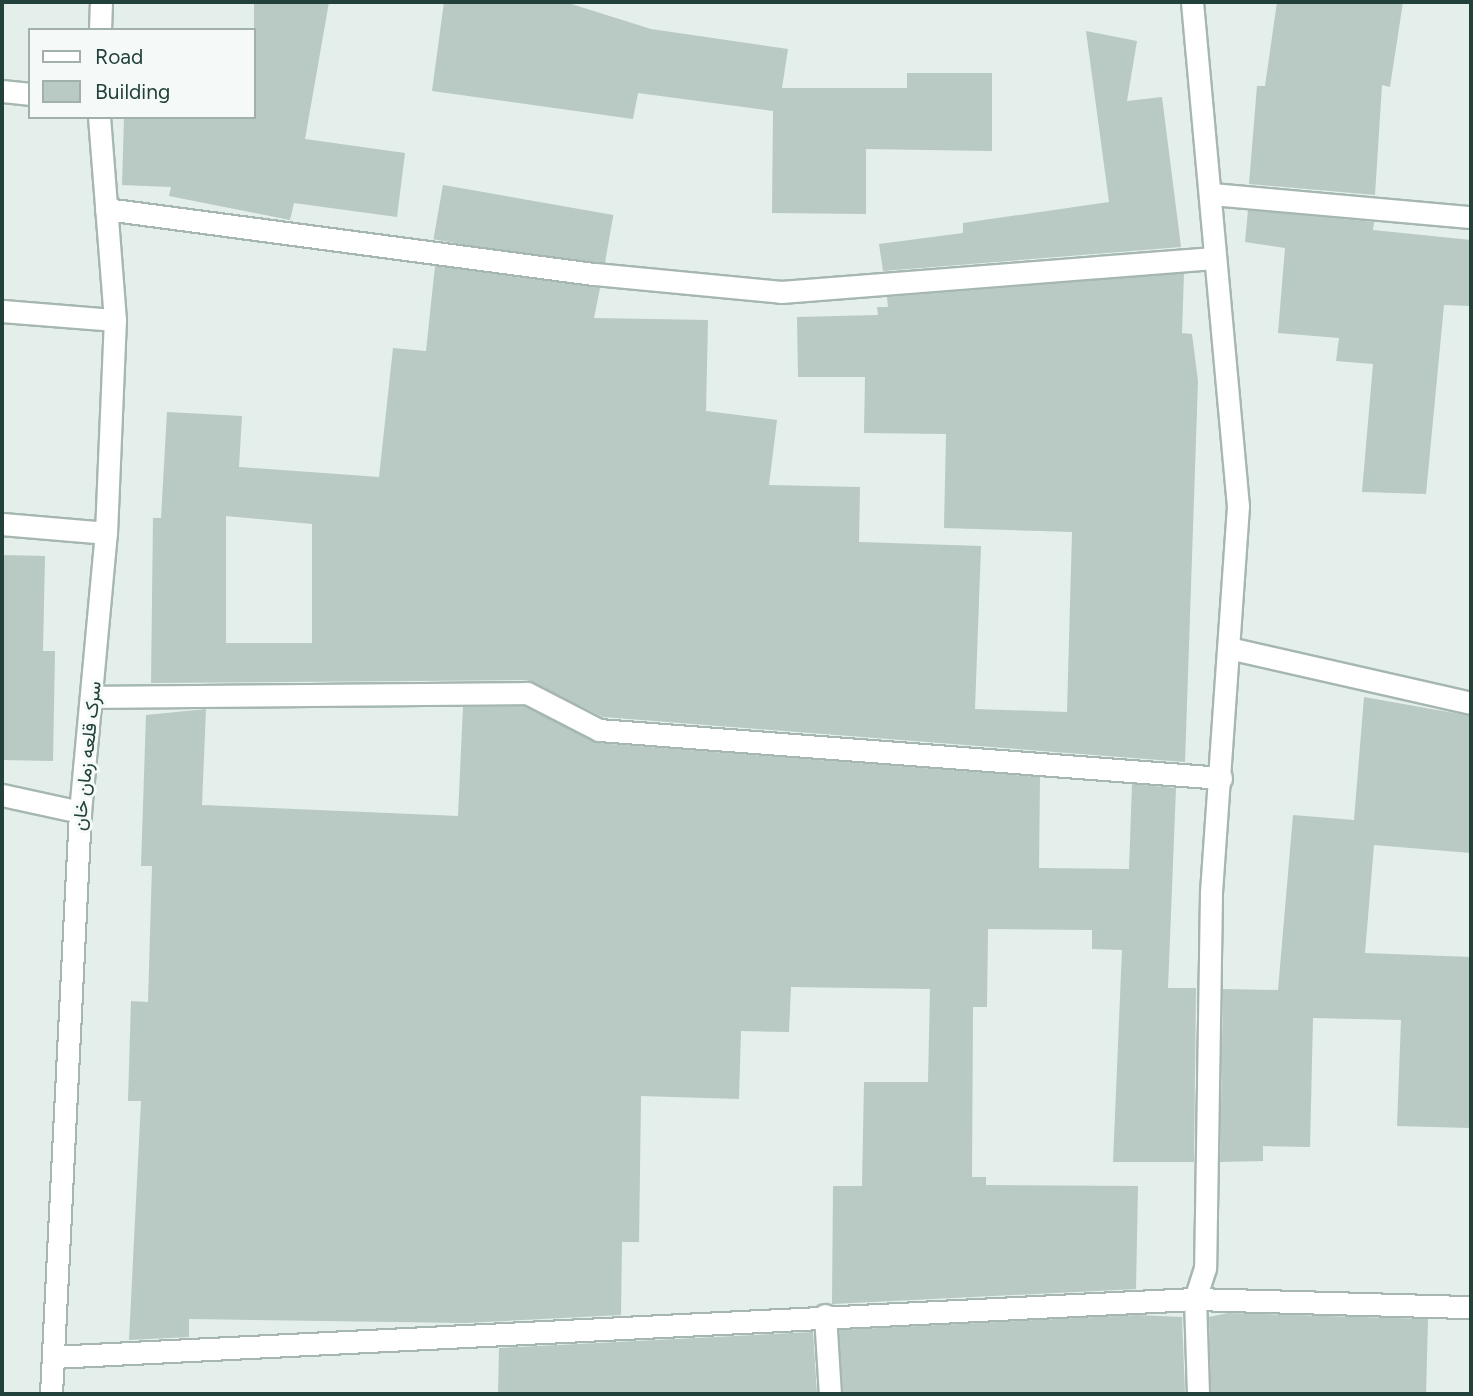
<!DOCTYPE html>
<meta charset="utf-8">
<style>
body{margin:0}
#map{position:relative;width:1473px;height:1396px;overflow:hidden;background:#e4eeea;font-family:Figtree,Vazirmatn,sans-serif}
div>[style]{position:absolute}
[style*='--x']{left:calc(var(--x)*1px);top:calc(var(--y)*1px);width:calc(var(--w)*1px);rotate:calc(var(--a)*1deg)}
.building>*{inset:0;background:#b9c9c3;transform-origin:0 0}
.roads{filter:drop-shadow(2px 0 #a6b7b2) drop-shadow(-2px 0 #a6b7b2) drop-shadow(0 2px #a6b7b2) drop-shadow(0 -2px #a6b7b2)}
.minor>*{height:21px;margin:-10.5px;padding:0 10.5px;transform-origin:10.5px;border-radius:10.5px;background:#fff}
.tertiary>*{height:21px;margin:-10.5px;padding:0 10.5px;transform-origin:10.5px;border-radius:10.5px;background:#fff}
span{translate:-50% -50%;white-space:nowrap;text-align:center;line-height:1.15;-webkit-text-stroke:6px #f5faf8;paint-order:stroke}
.street-label{font-size:19px;color:#22413a}
.frame{position:absolute;inset:0;border:4px solid #22413a;pointer-events:none}
.legend{position:absolute;left:28px;top:28px;width:228px;height:91px;box-sizing:border-box;background:#f5faf8;border:2px solid #a1b0ac;margin:0;padding:9px 12px;list-style:none;font-size:21px;color:#22413a}
.legend li{display:flex;align-items:center;gap:14px;height:35px}
.legend b{width:35px;border:2px solid #a1b0ac}
</style>
<div id="map">
<div class="building">
<i style="clip-path:polygon(254px 2px,329px 2px,305px 139px,405px 153px,397px 217px,294px 203px,290px 220px,169px 196px,171px 187px,122px 185px,124px 117px,254px 117px)"></i>
<i style="clip-path:polygon(444px 2px,565px 2px,651px 29px,788px 49px,782px 88px,907px 88px,907px 73px,992px 73px,992px 151px,866px 149px,866px 214px,772px 213px,773px 111px,638px 93px,633px 119px,432px 91px)"></i>
<i style="clip-path:polygon(1277px 2px,1403px 2px,1390px 87px,1382px 85px,1375px 195px,1249px 184px,1257px 86px,1265px 86px)"></i>
<i style="clip-path:polygon(1086px 31px,1137px 41px,1127px 101px,1162px 97px,1181px 247px,883px 271px,879px 244px,963px 233px,963px 223px,1109px 202px)"></i>
<i style="left:443px;top:185px;width:173px;height:55px;rotate:10deg"></i>
<i style="clip-path:polygon(1248px 210px,1374px 222px,1373px 230px,1471px 240px,1471px 306px,1444px 305px,1426px 494px,1362px 492px,1373px 364px,1336px 361px,1339px 338px,1278px 333px,1285px 248px,1245px 242px)"></i>
<i style="clip-path:polygon(evenodd,435px 266px,600px 288px,594px 318px,708px 320px,706px 411px,777px 420px,769px 485px,860px 487px,859px 542px,981px 546px,975px 709px,1067px 712px,1072px 532px,944px 528px,946px 434px,864px 433px,865px 377px,798px 377px,797px 317px,878px 315px,877px 307px,888px 307px,887px 297px,1184px 273px,1182px 333px,1192px 334px,1198px 381px,1185px 762px,603px 717px,527px 680px,151px 683px,153px 518px,161px 518px,167px 412px,242px 416px,239px 467px,379px 477px,393px 348px,426px 351px,435px 266px,226px 516px,312px 524px,312px 643px,226px 643px,226px 516px)"></i>
<i style="clip-path:polygon(2px 555px,45px 556px,43px 651px,55px 651px,53px 761px,2px 760px)"></i>
<i style="clip-path:polygon(1364px 697px,1471px 716px,1471px 853px,1374px 845px,1365px 953px,1471px 957px,1471px 1128px,1397px 1126px,1401px 1020px,1313px 1018px,1310px 1147px,1263px 1146px,1263px 1161px,1220px 1162px,1223px 989px,1278px 990px,1293px 815px,1354px 820px)"></i>
<i style="clip-path:polygon(524px 706px,598px 743px,1040px 777px,1039px 868px,1129px 869px,1132px 784px,1176px 788px,1168px 988px,1196px 988px,1194px 1162px,1113px 1162px,1122px 950px,1092px 949px,1092px 930px,988px 929px,987px 1007px,973px 1007px,972px 1177px,986px 1177px,986px 1185px,1138px 1186px,1136px 1289px,832px 1304px,833px 1186px,862px 1186px,864px 1082px,928px 1082px,930px 989px,791px 987px,789px 1032px,741px 1031px,739px 1099px,641px 1096px,639px 1242px,622px 1242px,621px 1315px,466px 1323px,189px 1319px,189px 1337px,129px 1340px,141px 1101px,128px 1101px,131px 1001px,148px 1002px,152px 866px,141px 866px,146px 715px,206px 709px,202px 805px,458px 816px,463px 707px)"></i>
<i style="clip-path:polygon(1228px 1313px,1428px 1319px,1426px 1394px,1211px 1394px,1209px 1317px)"></i>
<i style="clip-path:polygon(1136px 1315px,1182px 1317px,1185px 1394px,843px 1394px,839px 1330px)"></i>
<i style="clip-path:polygon(813px 1332px,817px 1394px,498px 1394px,499px 1348px)"></i>
</div>
<div class="roads">
<div class="minor">
<i style="--x:1192;--y:2;--w:506;--a:84.79"></i>
<i style="--x:1238;--y:506;--w:389;--a:94"></i>
<i style="--x:1211;--y:894;--w:374;--a:90.9"></i>
<i style="--x:1205;--y:1268;--w:33;--a:108"></i>
<i style="--x:1195;--y:1299;--w:95;--a:88.2"></i>
<i style="--x:2;--y:91;--w:28;--a:6"></i>
<i style="--x:1211;--y:194;--w:261;--a:5.1"></i>
<i style="--x:106;--y:209;--w:493;--a:7.6"></i>
<i style="--x:595;--y:274;--w:187;--a:5.5"></i>
<i style="--x:781;--y:292;--w:431;--a:-4.5"></i>
<i style="--x:2;--y:311;--w:113;--a:4.6"></i>
<i style="--x:2;--y:524;--w:104;--a:4.9"></i>
<i style="--x:1229;--y:648;--w:248;--a:12.8"></i>
<i style="--x:93;--y:697;--w:434;--a:-0.5"></i>
<i style="--x:527;--y:693;--w:81;--a:27.2"></i>
<i style="--x:599;--y:730;--w:624;--a:4.41"></i>
<i style="--x:2;--y:795;--w:80;--a:12.3"></i>
<i style="--x:825;--y:1315;--w:79;--a:86.4"></i>
<i style="--x:53;--y:1357;--w:1143;--a:-2.91"></i>
<i style="--x:1195;--y:1299;--w:276;--a:1.7"></i>
</div>
<div class="tertiary">
<i style="--x:100;--y:30;--w:28;--a:-88"></i>
<i style="--x:51;--y:1394;--w:583;--a:-87.15"></i>
<i style="--x:80;--y:812;--w:280;--a:-84.7"></i>
<i style="--x:106;--y:533;--w:213;--a:-87.6"></i>
<i style="--x:115;--y:320;--w:204;--a:-94.5"></i>
</div>
</div>
<div class="street-label">
<span style="left:87px;top:756px;rotate:-84deg">سرک قلعه زمان خان</span>
</div>
<div class="frame"></div>
<ul class="legend">
<li><b style="height:9px;background:#fff"></b>Road</li>
<li><b style="height:19px;background:#b9c9c3"></b>Building</li>
</ul>
</div>
